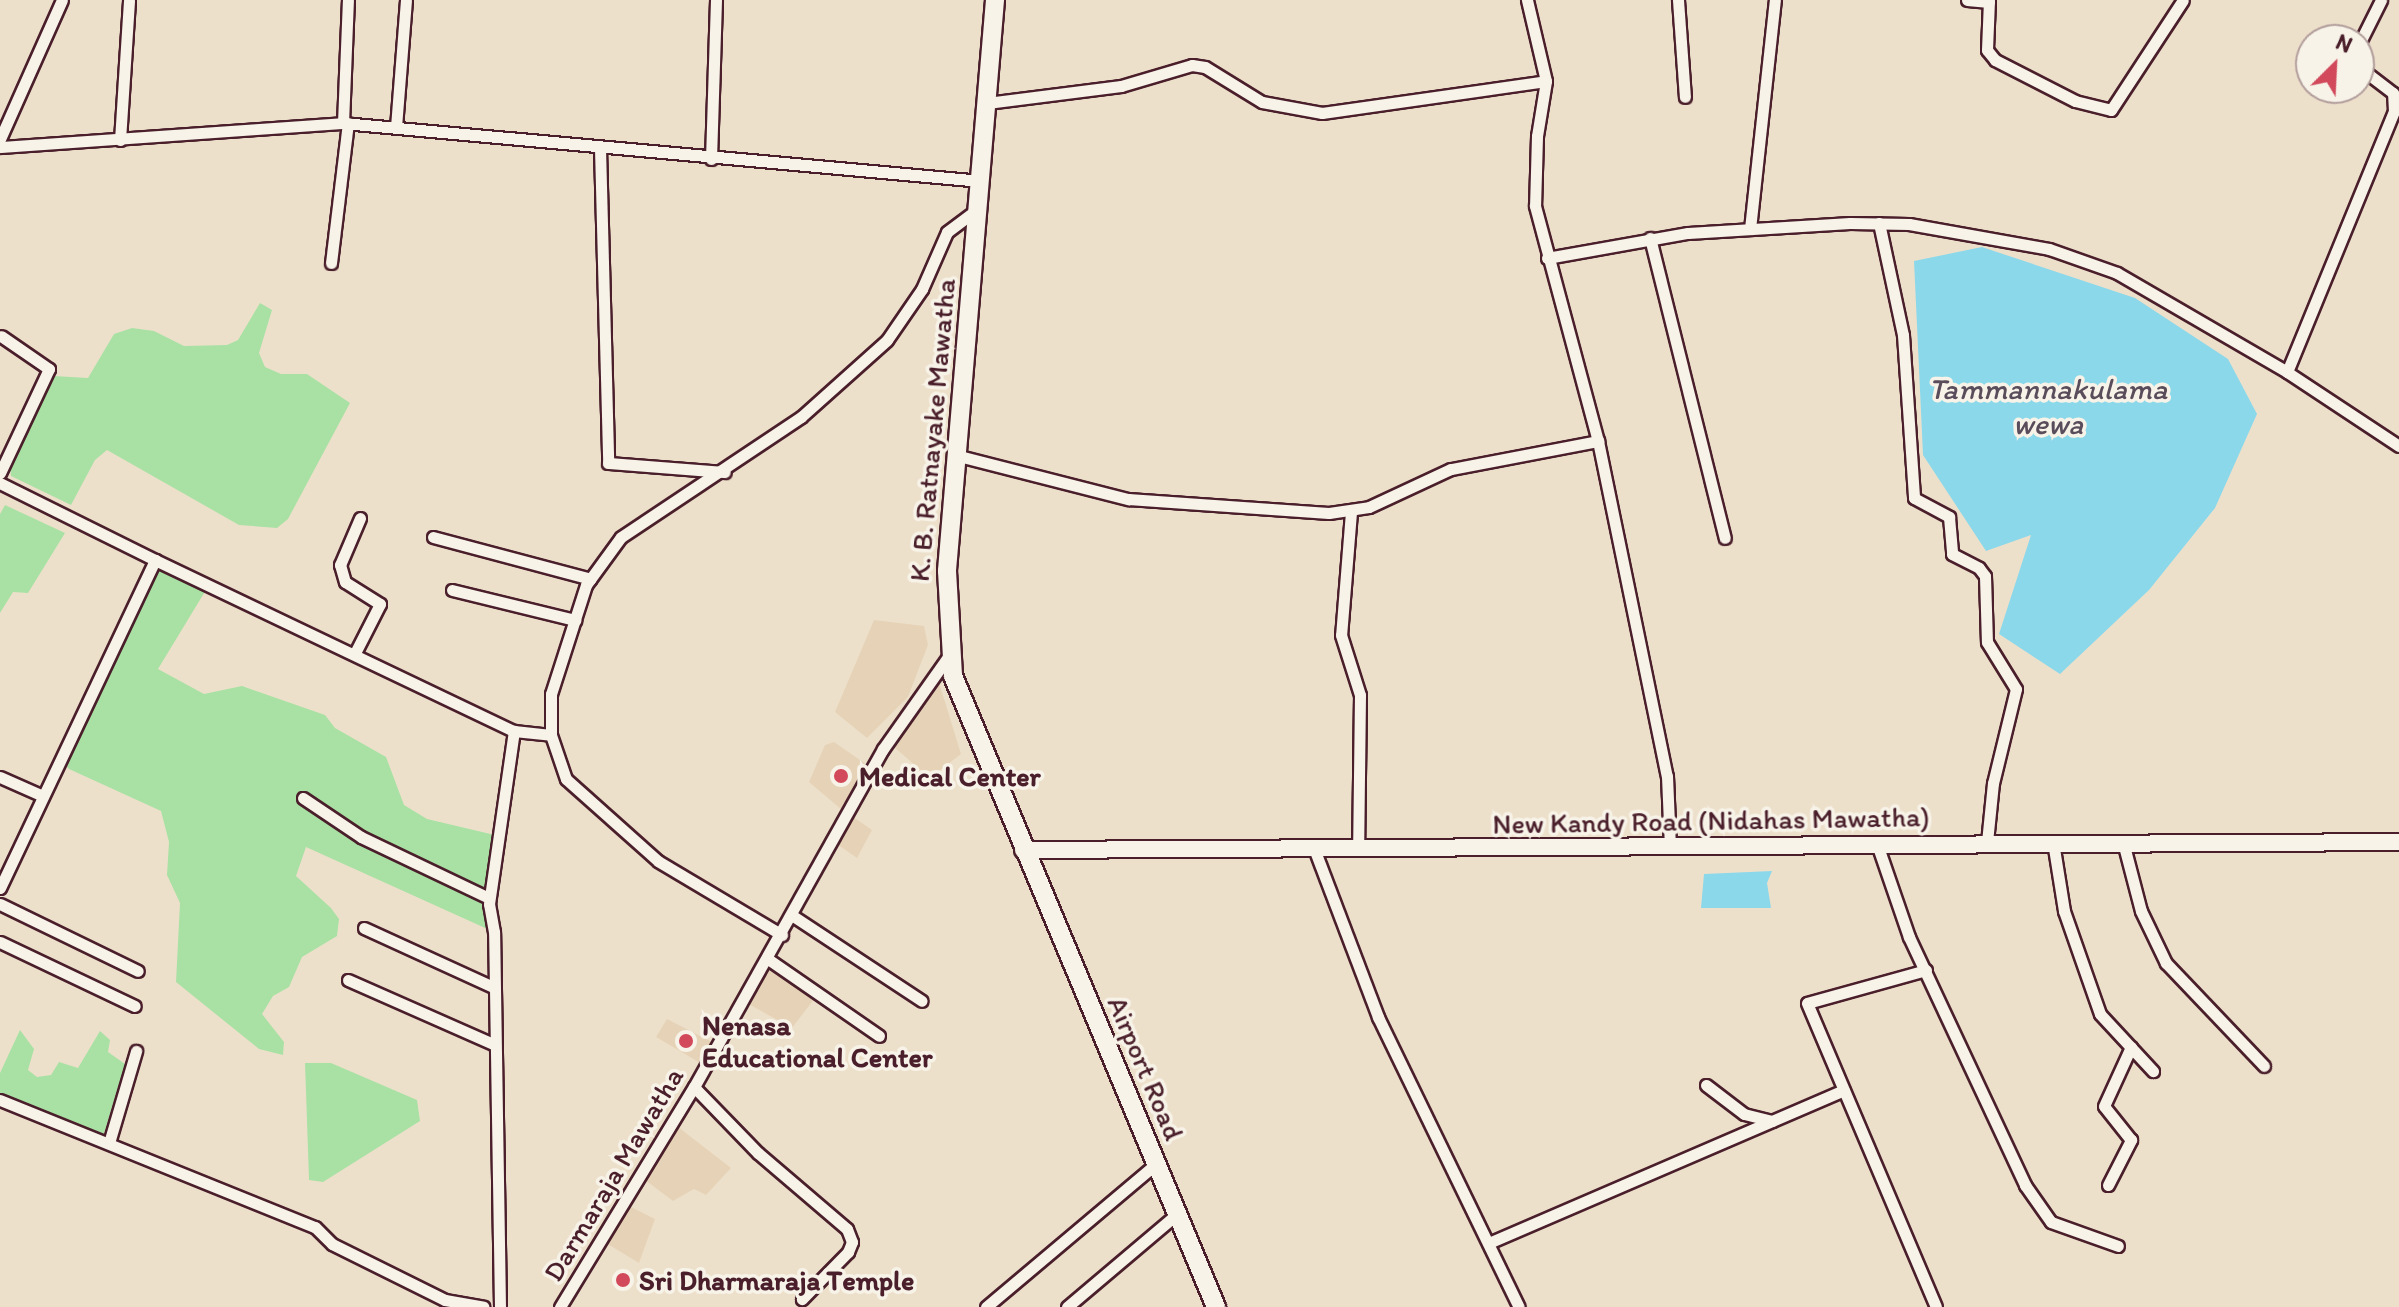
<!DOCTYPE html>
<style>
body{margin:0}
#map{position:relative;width:2399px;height:1307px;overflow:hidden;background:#ede0cb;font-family:Itim,sans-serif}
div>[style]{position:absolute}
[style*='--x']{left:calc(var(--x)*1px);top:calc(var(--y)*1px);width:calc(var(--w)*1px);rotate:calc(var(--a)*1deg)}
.built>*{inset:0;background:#e6d3b7}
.green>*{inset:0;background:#a9e1a4}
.water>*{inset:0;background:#8bd8eb}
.roads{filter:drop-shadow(2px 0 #4a1f2b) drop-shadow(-2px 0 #4a1f2b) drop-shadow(0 2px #4a1f2b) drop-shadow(0 -2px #4a1f2b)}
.minor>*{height:11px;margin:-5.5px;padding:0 5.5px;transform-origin:5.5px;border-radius:5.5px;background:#f7f3e8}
.primary>*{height:16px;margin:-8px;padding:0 8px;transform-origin:8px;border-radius:8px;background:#f7f3e8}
.trunk>*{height:18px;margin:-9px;padding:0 9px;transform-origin:9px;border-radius:9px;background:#f7f3e8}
.dots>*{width:22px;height:22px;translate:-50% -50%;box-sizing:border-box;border:4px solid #f7f3e8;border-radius:50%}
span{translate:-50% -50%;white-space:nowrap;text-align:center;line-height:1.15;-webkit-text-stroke:7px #f7f3e8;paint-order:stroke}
.street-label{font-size:28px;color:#4a1f2b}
.poi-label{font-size:28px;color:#4a1f2b;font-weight:700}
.left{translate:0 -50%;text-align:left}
.water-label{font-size:30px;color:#5a4d5b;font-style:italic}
.north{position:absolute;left:2295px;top:24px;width:80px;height:80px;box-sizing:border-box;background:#f7f3e8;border:2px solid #b29e9c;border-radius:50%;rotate:24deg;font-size:22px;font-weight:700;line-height:32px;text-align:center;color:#4a1f2b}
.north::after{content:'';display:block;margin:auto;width:28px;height:36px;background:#d1495b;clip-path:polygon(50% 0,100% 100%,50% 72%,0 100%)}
</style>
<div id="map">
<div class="built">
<i style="clip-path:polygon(874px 620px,924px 626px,928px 645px,908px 697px,867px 738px,835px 712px)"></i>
<i style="clip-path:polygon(938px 679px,961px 754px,930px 778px,894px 747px)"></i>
<i style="clip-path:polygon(834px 742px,873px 769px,849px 814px,872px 830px,857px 858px,834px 842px,848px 815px,809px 782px,825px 745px)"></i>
<i style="clip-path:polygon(768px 959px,814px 990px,815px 998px,792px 1028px,743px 1001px)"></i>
<i style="clip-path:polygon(667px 1019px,716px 1044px,702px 1064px,656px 1037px)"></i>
<i style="clip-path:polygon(673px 1123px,731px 1168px,706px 1195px,694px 1189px,673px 1201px,641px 1177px)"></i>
<i style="clip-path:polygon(625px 1204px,655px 1219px,639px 1263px,601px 1240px)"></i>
</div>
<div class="green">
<i style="clip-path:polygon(260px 303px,272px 310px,259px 353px,265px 367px,281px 374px,307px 374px,350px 403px,288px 519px,277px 528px,239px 525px,107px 450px,95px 460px,71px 505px,11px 476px,10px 462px,37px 396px,54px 376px,88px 378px,114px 334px,132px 328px,154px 331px,184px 346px,227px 345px,238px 340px)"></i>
<i style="clip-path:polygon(5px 505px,65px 533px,28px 593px,13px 592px,0 613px,0 514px)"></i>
<i style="clip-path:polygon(151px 558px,209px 585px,158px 669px,204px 694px,242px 686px,325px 715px,335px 728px,386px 757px,404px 805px,427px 819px,499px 836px,489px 887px,494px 932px,306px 847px,296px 876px,331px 908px,339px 919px,337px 936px,302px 957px,289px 987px,273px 996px,262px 1014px,284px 1042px,283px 1055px,259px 1049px,176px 982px,180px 903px,167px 875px,169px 842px,161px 811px,69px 769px,60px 759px)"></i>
<i style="clip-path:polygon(20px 1030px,34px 1049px,28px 1070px,37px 1077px,51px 1075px,59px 1062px,78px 1068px,100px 1031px,110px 1040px,108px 1052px,125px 1064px,102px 1140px,0 1100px,0 1073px)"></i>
<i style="clip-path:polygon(305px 1063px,331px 1063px,417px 1100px,420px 1121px,323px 1182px,309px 1180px)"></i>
</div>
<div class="water">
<i style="clip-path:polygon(1982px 247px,2135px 298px,2228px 359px,2257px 414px,2215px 508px,2149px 590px,2060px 674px,1999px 634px,2031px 535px,1986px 551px,1923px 455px,1914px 261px)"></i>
<i style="clip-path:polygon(1772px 871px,1767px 883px,1771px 908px,1701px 908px,1704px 874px)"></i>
</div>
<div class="roads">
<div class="minor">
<i style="--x:1527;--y:0;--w:83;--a:76.8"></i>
<i style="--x:1546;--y:81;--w:56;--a:99.3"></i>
<i style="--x:1537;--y:136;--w:70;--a:91.6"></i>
<i style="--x:1535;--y:206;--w:243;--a:75"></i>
<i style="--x:1598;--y:441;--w:342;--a:78.4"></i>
<i style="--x:1667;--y:776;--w:72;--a:87.6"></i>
<i style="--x:1678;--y:0;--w:97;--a:85.9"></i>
<i style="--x:1967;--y:0;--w:22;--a:5"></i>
<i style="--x:1989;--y:0;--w:50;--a:92.3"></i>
<i style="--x:1987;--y:50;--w:13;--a:51"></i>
<i style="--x:1995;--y:60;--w:90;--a:27.1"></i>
<i style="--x:2075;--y:101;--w:37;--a:14"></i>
<i style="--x:2111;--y:110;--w:131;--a:-56.8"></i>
<i style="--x:2359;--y:44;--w:49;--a:-63.4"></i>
<i style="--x:987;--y:103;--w:135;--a:-7.2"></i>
<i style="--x:1121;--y:86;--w:74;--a:-16.5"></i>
<i style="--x:1192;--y:65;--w:13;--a:9"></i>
<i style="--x:1205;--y:67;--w:67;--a:31.6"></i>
<i style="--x:1262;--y:102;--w:61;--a:10.4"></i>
<i style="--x:1322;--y:113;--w:226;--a:-8.1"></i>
<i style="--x:343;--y:123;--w:123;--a:-87.7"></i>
<i style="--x:396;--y:127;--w:127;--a:-85.5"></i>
<i style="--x:0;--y:139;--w:152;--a:-66"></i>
<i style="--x:120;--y:140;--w:140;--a:-86.3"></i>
<i style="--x:0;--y:147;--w:344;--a:-4"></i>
<i style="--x:343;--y:123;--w:641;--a:5.19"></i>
<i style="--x:600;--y:148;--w:315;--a:88.5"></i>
<i style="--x:608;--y:463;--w:117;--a:4.4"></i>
<i style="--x:711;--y:159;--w:159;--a:-88.2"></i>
<i style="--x:1879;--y:223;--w:115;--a:77.9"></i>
<i style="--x:1903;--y:335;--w:163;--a:86.1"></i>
<i style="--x:1914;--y:498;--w:40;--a:28"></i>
<i style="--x:1949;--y:517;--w:37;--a:85"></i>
<i style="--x:1952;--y:554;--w:30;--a:27"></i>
<i style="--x:1979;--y:568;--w:10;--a:53"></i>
<i style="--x:1985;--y:576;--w:66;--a:88.3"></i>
<i style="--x:1987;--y:642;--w:55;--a:58.3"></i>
<i style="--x:2016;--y:689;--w:97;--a:103.7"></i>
<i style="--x:1993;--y:783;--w:59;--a:95.8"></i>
<i style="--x:1750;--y:229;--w:230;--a:-83.8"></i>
<i style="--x:1650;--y:238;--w:309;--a:76"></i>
<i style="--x:1547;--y:258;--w:143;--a:-10.1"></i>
<i style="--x:1688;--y:233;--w:162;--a:-3.5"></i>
<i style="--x:1850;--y:223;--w:59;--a:1"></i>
<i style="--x:1909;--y:224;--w:142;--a:10.1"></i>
<i style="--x:2049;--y:249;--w:72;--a:19.4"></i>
<i style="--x:2117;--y:273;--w:197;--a:30.2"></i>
<i style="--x:2287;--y:372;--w:134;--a:33.5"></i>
<i style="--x:331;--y:263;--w:141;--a:-83.1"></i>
<i style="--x:2287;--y:372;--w:282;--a:-67.7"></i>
<i style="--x:2394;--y:111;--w:18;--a:-93"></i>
<i style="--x:2393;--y:93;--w:43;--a:-142.6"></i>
<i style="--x:955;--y:455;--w:179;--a:14.3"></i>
<i style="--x:1128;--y:499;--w:201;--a:4"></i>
<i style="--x:1329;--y:513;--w:40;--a:-8.5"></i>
<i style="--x:1369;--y:507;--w:90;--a:-24.9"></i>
<i style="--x:1451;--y:469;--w:150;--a:-10.8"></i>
<i style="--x:0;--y:473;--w:115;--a:-64.8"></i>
<i style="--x:49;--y:369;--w:58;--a:-145.5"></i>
<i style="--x:0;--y:483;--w:173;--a:26.4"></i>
<i style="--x:1351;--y:512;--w:123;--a:94.6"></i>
<i style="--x:1341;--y:635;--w:63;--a:72.4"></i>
<i style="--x:1360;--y:695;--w:155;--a:90.7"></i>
<i style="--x:433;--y:537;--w:163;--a:14.9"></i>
<i style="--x:452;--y:590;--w:127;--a:13.7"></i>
<i style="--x:355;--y:653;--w:55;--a:-63"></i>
<i style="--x:380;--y:604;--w:41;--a:-147.8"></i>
<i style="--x:345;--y:582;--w:18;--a:-106"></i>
<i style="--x:340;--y:565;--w:51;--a:-66.9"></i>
<i style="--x:0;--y:777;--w:47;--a:23.8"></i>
<i style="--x:303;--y:798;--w:70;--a:33.9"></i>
<i style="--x:361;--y:837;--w:142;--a:25.5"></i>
<i style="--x:2053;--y:842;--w:70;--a:80.9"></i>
<i style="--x:2064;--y:911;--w:109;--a:70.7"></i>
<i style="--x:2100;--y:1014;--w:78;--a:47.1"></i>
<i style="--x:2123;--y:842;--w:71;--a:75.4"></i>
<i style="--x:2141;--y:911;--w:58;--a:64.3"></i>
<i style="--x:2166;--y:963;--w:142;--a:46.4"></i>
<i style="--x:1877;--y:844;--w:98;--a:71"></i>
<i style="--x:1909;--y:937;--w:274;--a:64.9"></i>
<i style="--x:2025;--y:1185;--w:45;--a:54.9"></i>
<i style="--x:2051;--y:1222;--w:71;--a:19.7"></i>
<i style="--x:1315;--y:851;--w:178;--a:69.2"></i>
<i style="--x:1378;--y:1017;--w:322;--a:64.1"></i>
<i style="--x:0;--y:888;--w:363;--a:-64.7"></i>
<i style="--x:155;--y:560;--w:398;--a:25.5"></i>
<i style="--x:514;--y:731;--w:37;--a:6"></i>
<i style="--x:0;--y:904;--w:153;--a:25.9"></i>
<i style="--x:793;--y:916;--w:154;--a:33.4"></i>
<i style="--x:364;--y:928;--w:142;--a:24.6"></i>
<i style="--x:782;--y:935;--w:144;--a:-149.2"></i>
<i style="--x:658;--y:861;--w:123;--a:-138.3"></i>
<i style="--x:566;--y:779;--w:46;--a:-108.8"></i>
<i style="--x:551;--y:735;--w:41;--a:-90"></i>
<i style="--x:551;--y:694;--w:114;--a:-72.2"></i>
<i style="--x:586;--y:585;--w:59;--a:-53.9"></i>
<i style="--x:621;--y:537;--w:216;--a:-33.7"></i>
<i style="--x:801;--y:417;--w:115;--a:-41.8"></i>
<i style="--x:887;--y:340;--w:62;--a:-55.5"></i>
<i style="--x:922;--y:289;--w:62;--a:-66.3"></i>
<i style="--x:947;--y:232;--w:39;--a:-37"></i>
<i style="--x:0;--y:942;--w:149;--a:25.4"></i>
<i style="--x:768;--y:959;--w:135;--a:34.7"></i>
<i style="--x:1926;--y:970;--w:123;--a:164.5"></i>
<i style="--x:1807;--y:1003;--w:330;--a:67"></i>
<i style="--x:348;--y:980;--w:158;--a:23.8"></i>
<i style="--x:1706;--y:1085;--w:48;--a:37.3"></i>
<i style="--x:1744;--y:1114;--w:29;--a:14"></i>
<i style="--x:694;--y:1087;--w:92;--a:45.9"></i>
<i style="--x:758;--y:1153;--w:117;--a:40.5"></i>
<i style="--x:847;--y:1229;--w:14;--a:69"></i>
<i style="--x:852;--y:1242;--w:11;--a:112"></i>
<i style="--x:848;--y:1252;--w:66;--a:134.4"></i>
<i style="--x:0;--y:1100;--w:340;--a:22"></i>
<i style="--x:315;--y:1227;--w:24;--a:45"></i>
<i style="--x:332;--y:1244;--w:126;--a:26.4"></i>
<i style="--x:445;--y:1300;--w:39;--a:10"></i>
<i style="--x:109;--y:1143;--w:96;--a:-73.6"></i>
<i style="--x:2108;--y:1185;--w:51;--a:-62.9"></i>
<i style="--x:2131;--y:1140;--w:43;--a:-128.5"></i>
<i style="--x:2104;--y:1106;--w:65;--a:-65.4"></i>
<i style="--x:1491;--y:1242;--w:384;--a:-23.3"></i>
<i style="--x:500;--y:1307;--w:375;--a:-90.9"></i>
<i style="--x:494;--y:932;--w:28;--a:-100"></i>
<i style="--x:489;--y:904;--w:175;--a:-81.8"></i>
<i style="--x:560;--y:1307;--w:258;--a:-58.7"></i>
<i style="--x:694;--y:1087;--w:387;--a:-60.8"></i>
<i style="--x:883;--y:749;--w:116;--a:-54.8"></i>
<i style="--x:986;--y:1307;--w:222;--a:-40.1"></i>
<i style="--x:1067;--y:1307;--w:144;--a:-40.2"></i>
</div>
<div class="primary">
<i style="--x:1023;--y:850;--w:1376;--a:-0.33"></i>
</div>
<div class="trunk">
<i style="--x:995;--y:0;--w:573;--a:94.81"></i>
<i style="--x:947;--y:571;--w:105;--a:86.7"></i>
<i style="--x:953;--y:676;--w:684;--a:67.37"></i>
</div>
</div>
<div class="dots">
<i style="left:841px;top:776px;background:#d1495b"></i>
<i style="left:686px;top:1041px;background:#d1495b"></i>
<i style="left:623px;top:1280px;background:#d1495b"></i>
</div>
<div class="street-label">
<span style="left:932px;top:430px;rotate:-85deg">K. B. Ratnayake Mawatha</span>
<span style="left:1711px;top:820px;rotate:-1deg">New Kandy Road (Nidahas Mawatha)</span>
<span style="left:1146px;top:1068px;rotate:67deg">Airport Road</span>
<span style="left:613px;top:1174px;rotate:-59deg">Darmaraja Mawatha</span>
</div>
<div class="poi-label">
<span class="left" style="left:859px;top:776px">Medical Center</span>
<span class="left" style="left:702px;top:1041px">Nenasa<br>Educational Center</span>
<span class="left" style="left:639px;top:1280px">Sri Dharmaraja Temple</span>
</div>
<div class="water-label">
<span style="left:2048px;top:406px">Tammannakulama<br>wewa</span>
</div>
<div class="north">N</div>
</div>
